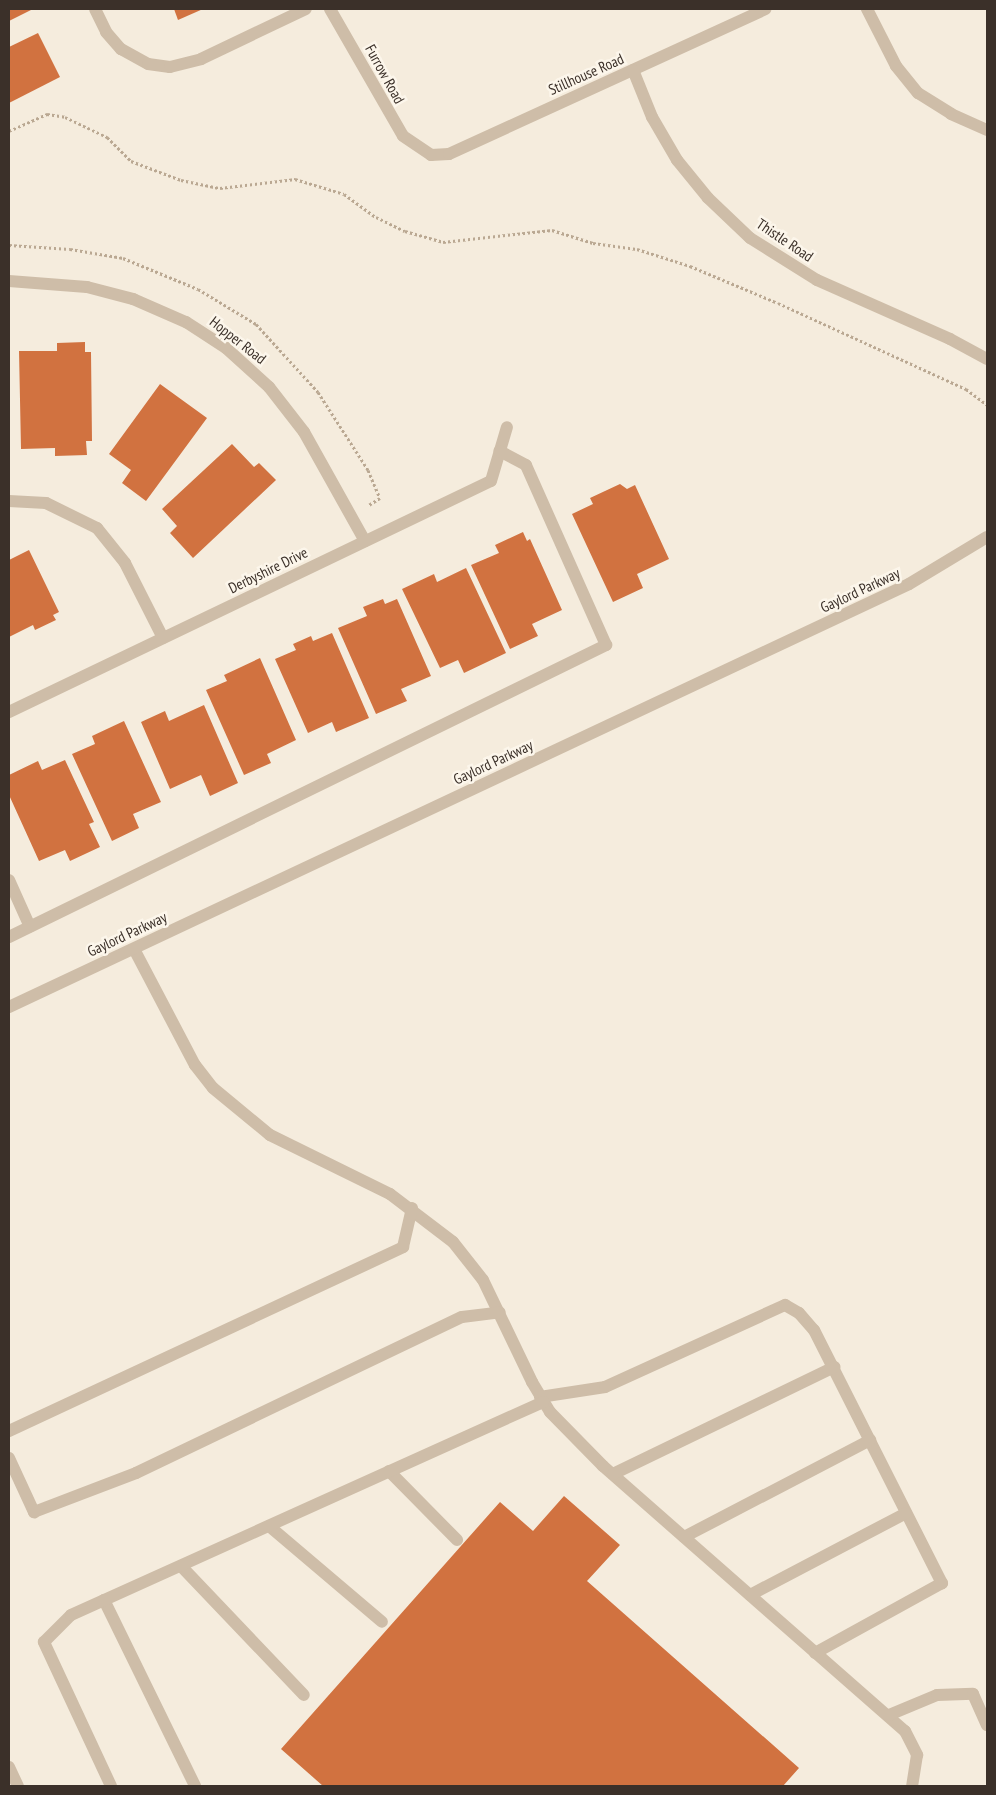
<!DOCTYPE html>
<style>
body{margin:0}
#map{position:relative;width:996px;height:1795px;overflow:hidden;background:#f5ecdd;font-family:"PT Sans Narrow",sans-serif}
div>[style]{position:absolute}
[style*='--x']{left:calc(var(--x)*1px);top:calc(var(--y)*1px);width:calc(var(--w)*1px);rotate:calc(var(--a)*1deg)}
.building>*{inset:0;background:#d17240}
.path>*{height:3px;margin-top:-1.5px;transform-origin:0;background:repeating-linear-gradient(90deg,#baa892 0 2.5px,transparent 0 5px)}
.minor>*{height:12px;margin:-6px;padding:0 6px;transform-origin:6px;border-radius:6px;background:#cebda8}
span{translate:-50% -50%;white-space:nowrap;text-align:center;line-height:1.15;-webkit-text-stroke:5px #fcf6eb;paint-order:stroke}
.street-label{font-size:15px;color:#3b3029}
.frame{position:absolute;inset:0;border:10px solid #3b3029;pointer-events:none}
</style>
<div id="map">
<div class="building">
<i style="clip-path:polygon(9px 9px,33px 9px,9px 21px)"></i>
<i style="clip-path:polygon(174px 9px,203px 9px,178px 20px)"></i>
<i style="clip-path:polygon(38px 33px,60px 77px,9px 103px,9px 47px)"></i>
<i style="clip-path:polygon(85px 342px,85px 352px,91px 352px,92px 441px,86px 441px,87px 455px,55px 456px,55px 448px,21px 449px,19px 351px,57px 351px,57px 343px)"></i>
<i style="clip-path:polygon(160px 384px,207px 418px,146px 501px,122px 483px,131px 470px,109px 454px)"></i>
<i style="clip-path:polygon(232px 444px,254px 467px,259px 463px,276px 480px,193px 558px,170px 533px,177px 526px,162px 509px)"></i>
<i style="clip-path:polygon(620px 484px,627px 489px,635px 485px,669px 559px,637px 574px,643px 588px,613px 602px,572px 514px,593px 504px,590px 498px)"></i>
<i style="clip-path:polygon(523px 532px,527px 541px,530px 539px,562px 610px,532px 624px,538px 636px,510px 649px,471px 565px,499px 553px,495px 545px)"></i>
<i style="clip-path:polygon(29px 550px,59px 612px,53px 615px,56px 620px,35px 630px,33px 625px,9px 637px,9px 560px)"></i>
<i style="clip-path:polygon(466px 568px,506px 653px,464px 673px,458px 660px,440px 668px,402px 589px,434px 574px,437px 582px)"></i>
<i style="clip-path:polygon(383px 599px,385px 604px,397px 599px,431px 676px,401px 689px,407px 701px,376px 714px,338px 628px,367px 616px,363px 607px)"></i>
<i style="clip-path:polygon(332px 633px,369px 718px,336px 732px,332px 722px,308px 733px,275px 659px,296px 650px,293px 644px,311px 636px,313px 641px)"></i>
<i style="clip-path:polygon(260px 658px,296px 740px,267px 754px,271px 763px,244px 775px,206px 690px,227px 681px,224px 675px)"></i>
<i style="clip-path:polygon(204px 705px,238px 783px,210px 796px,201px 775px,170px 789px,141px 722px,165px 711px,169px 721px)"></i>
<i style="clip-path:polygon(124px 721px,161px 802px,133px 814px,139px 828px,112px 841px,72px 754px,95px 744px,92px 736px)"></i>
<i style="clip-path:polygon(65px 760px,94px 822px,89px 824px,100px 847px,70px 861px,65px 850px,39px 861px,9px 795px,9px 775px,38px 761px,42px 770px)"></i>
<i style="clip-path:polygon(564px 1496px,620px 1545px,587px 1581px,799px 1768px,783px 1786px,323px 1786px,281px 1749px,500px 1502px,533px 1531px)"></i>
</div>
<div class="path">
<i style="--x:9;--y:131;--w:42;--a:-24.1"></i>
<i style="--x:47;--y:114;--w:18;--a:9"></i>
<i style="--x:65;--y:117;--w:47;--a:25.5"></i>
<i style="--x:107;--y:137;--w:34;--a:45"></i>
<i style="--x:131;--y:161;--w:53;--a:20.8"></i>
<i style="--x:181;--y:180;--w:40;--a:12"></i>
<i style="--x:220;--y:188;--w:76;--a:-6.8"></i>
<i style="--x:295;--y:179;--w:51;--a:17"></i>
<i style="--x:344;--y:194;--w:39;--a:36"></i>
<i style="--x:376;--y:217;--w:32;--a:26"></i>
<i style="--x:405;--y:231;--w:40;--a:16"></i>
<i style="--x:443;--y:242;--w:110;--a:-6.3"></i>
<i style="--x:552;--y:230;--w:43;--a:17.6"></i>
<i style="--x:593;--y:243;--w:44;--a:7.8"></i>
<i style="--x:637;--y:249;--w:56;--a:17.8"></i>
<i style="--x:690;--y:266;--w:95;--a:22.8"></i>
<i style="--x:778;--y:303;--w:207;--a:24.6"></i>
<i style="--x:966;--y:389;--w:26;--a:37"></i>
<i style="--x:9;--y:245;--w:61;--a:3.8"></i>
<i style="--x:70;--y:249;--w:54;--a:9.6"></i>
<i style="--x:123;--y:258;--w:81;--a:22.5"></i>
<i style="--x:198;--y:289;--w:68;--a:31.1"></i>
<i style="--x:256;--y:324;--w:92;--a:47.6"></i>
<i style="--x:318;--y:392;--w:93;--a:57.3"></i>
<i style="--x:368;--y:470;--w:30;--a:67"></i>
<i style="--x:380;--y:498;--w:13;--a:148"></i>
</div>
<div class="minor">
<i style="--x:95;--y:9;--w:25;--a:64"></i>
<i style="--x:106;--y:32;--w:23;--a:49"></i>
<i style="--x:121;--y:49;--w:31;--a:29"></i>
<i style="--x:148;--y:64;--w:22;--a:8"></i>
<i style="--x:170;--y:67;--w:32;--a:-14"></i>
<i style="--x:201;--y:59;--w:116;--a:-25.5"></i>
<i style="--x:330;--y:9;--w:146;--a:60.1"></i>
<i style="--x:403;--y:136;--w:34;--a:34"></i>
<i style="--x:431;--y:155;--w:18;--a:-3"></i>
<i style="--x:449;--y:154;--w:348;--a:-24.6"></i>
<i style="--x:867;--y:9;--w:64;--a:63"></i>
<i style="--x:896;--y:66;--w:35;--a:51"></i>
<i style="--x:918;--y:93;--w:39;--a:32"></i>
<i style="--x:951;--y:114;--w:39;--a:24"></i>
<i style="--x:633;--y:70;--w:51;--a:68"></i>
<i style="--x:652;--y:117;--w:50;--a:59.8"></i>
<i style="--x:677;--y:160;--w:49;--a:50.8"></i>
<i style="--x:708;--y:198;--w:58;--a:43.6"></i>
<i style="--x:750;--y:238;--w:79;--a:32.1"></i>
<i style="--x:817;--y:280;--w:145;--a:23.9"></i>
<i style="--x:950;--y:339;--w:42;--a:28.4"></i>
<i style="--x:9;--y:281;--w:78;--a:4.4"></i>
<i style="--x:87;--y:287;--w:48;--a:14.6"></i>
<i style="--x:133;--y:299;--w:58;--a:23.5"></i>
<i style="--x:186;--y:322;--w:48;--a:33"></i>
<i style="--x:226;--y:348;--w:58;--a:42.2"></i>
<i style="--x:269;--y:387;--w:57;--a:52.1"></i>
<i style="--x:304;--y:432;--w:125;--a:60.8"></i>
<i style="--x:9;--y:501;--w:37;--a:3"></i>
<i style="--x:46;--y:503;--w:57;--a:26.1"></i>
<i style="--x:97;--y:528;--w:45;--a:51.3"></i>
<i style="--x:125;--y:563;--w:84;--a:63.1"></i>
<i style="--x:9;--y:712;--w:534;--a:-25.61"></i>
<i style="--x:491;--y:481;--w:56;--a:-73.5"></i>
<i style="--x:9;--y:880;--w:51;--a:65.9"></i>
<i style="--x:9;--y:937;--w:665;--a:-26.06"></i>
<i style="--x:606;--y:645;--w:197;--a:-114"></i>
<i style="--x:526;--y:465;--w:30;--a:-152"></i>
<i style="--x:134;--y:949;--w:131;--a:62.3"></i>
<i style="--x:195;--y:1065;--w:29;--a:52"></i>
<i style="--x:213;--y:1088;--w:74;--a:39.5"></i>
<i style="--x:270;--y:1135;--w:134;--a:26.2"></i>
<i style="--x:390;--y:1194;--w:79;--a:37.3"></i>
<i style="--x:453;--y:1242;--w:48;--a:51.7"></i>
<i style="--x:483;--y:1280;--w:113;--a:64.3"></i>
<i style="--x:532;--y:1382;--w:35;--a:59"></i>
<i style="--x:550;--y:1412;--w:76;--a:45.5"></i>
<i style="--x:603;--y:1466;--w:402;--a:41.3"></i>
<i style="--x:905;--y:1731;--w:27;--a:63"></i>
<i style="--x:917;--y:1755;--w:31;--a:99"></i>
<i style="--x:9;--y:1007;--w:994;--a:-25.17"></i>
<i style="--x:909;--y:584;--w:91;--a:-31.1"></i>
<i style="--x:540;--y:1397;--w:66;--a:-8.7"></i>
<i style="--x:605;--y:1387;--w:198;--a:-24.5"></i>
<i style="--x:785;--y:1305;--w:16;--a:30"></i>
<i style="--x:799;--y:1313;--w:23;--a:49"></i>
<i style="--x:814;--y:1330;--w:284;--a:63.2"></i>
<i style="--x:942;--y:1583;--w:145;--a:151.1"></i>
<i style="--x:9;--y:1431;--w:435;--a:-25"></i>
<i style="--x:403;--y:1247;--w:40;--a:-77"></i>
<i style="--x:9;--y:1458;--w:60;--a:65.2"></i>
<i style="--x:34;--y:1512;--w:109;--a:-20.9"></i>
<i style="--x:136;--y:1473;--w:361;--a:-25.6"></i>
<i style="--x:462;--y:1317;--w:38;--a:-7"></i>
<i style="--x:389;--y:1471;--w:97;--a:45.4"></i>
<i style="--x:613;--y:1474;--w:246;--a:-25.8"></i>
<i style="--x:269;--y:1526;--w:148;--a:40.3"></i>
<i style="--x:684;--y:1537;--w:210;--a:-27.5"></i>
<i style="--x:181;--y:1566;--w:178;--a:46.4"></i>
<i style="--x:750;--y:1595;--w:176;--a:-27.7"></i>
<i style="--x:104;--y:1600;--w:207;--a:63.9"></i>
<i style="--x:889;--y:1715;--w:52;--a:-22.6"></i>
<i style="--x:937;--y:1695;--w:36;--a:-2"></i>
<i style="--x:973;--y:1694;--w:34;--a:66"></i>
<i style="--x:9;--y:1767;--w:21;--a:65"></i>
<i style="--x:111;--y:1786;--w:159;--a:-115"></i>
<i style="--x:44;--y:1642;--w:38;--a:-45"></i>
<i style="--x:71;--y:1615;--w:518;--a:-24.29"></i>
</div>
<div class="street-label">
<span style="left:385px;top:74px;rotate:61deg">Furrow Road</span>
<span style="left:586px;top:74px;rotate:-24deg">Stillhouse Road</span>
<span style="left:785px;top:240px;rotate:34deg">Thistle Road</span>
<span style="left:238px;top:340px;rotate:38deg">Hopper Road</span>
<span style="left:268px;top:570px;rotate:-26deg">Derbyshire Drive</span>
<span style="left:860px;top:590px;rotate:-25deg">Gaylord Parkway</span>
<span style="left:493px;top:762px;rotate:-25deg">Gaylord Parkway</span>
<span style="left:127px;top:934px;rotate:-25deg">Gaylord Parkway</span>
</div>
<div class="frame"></div>
</div>
